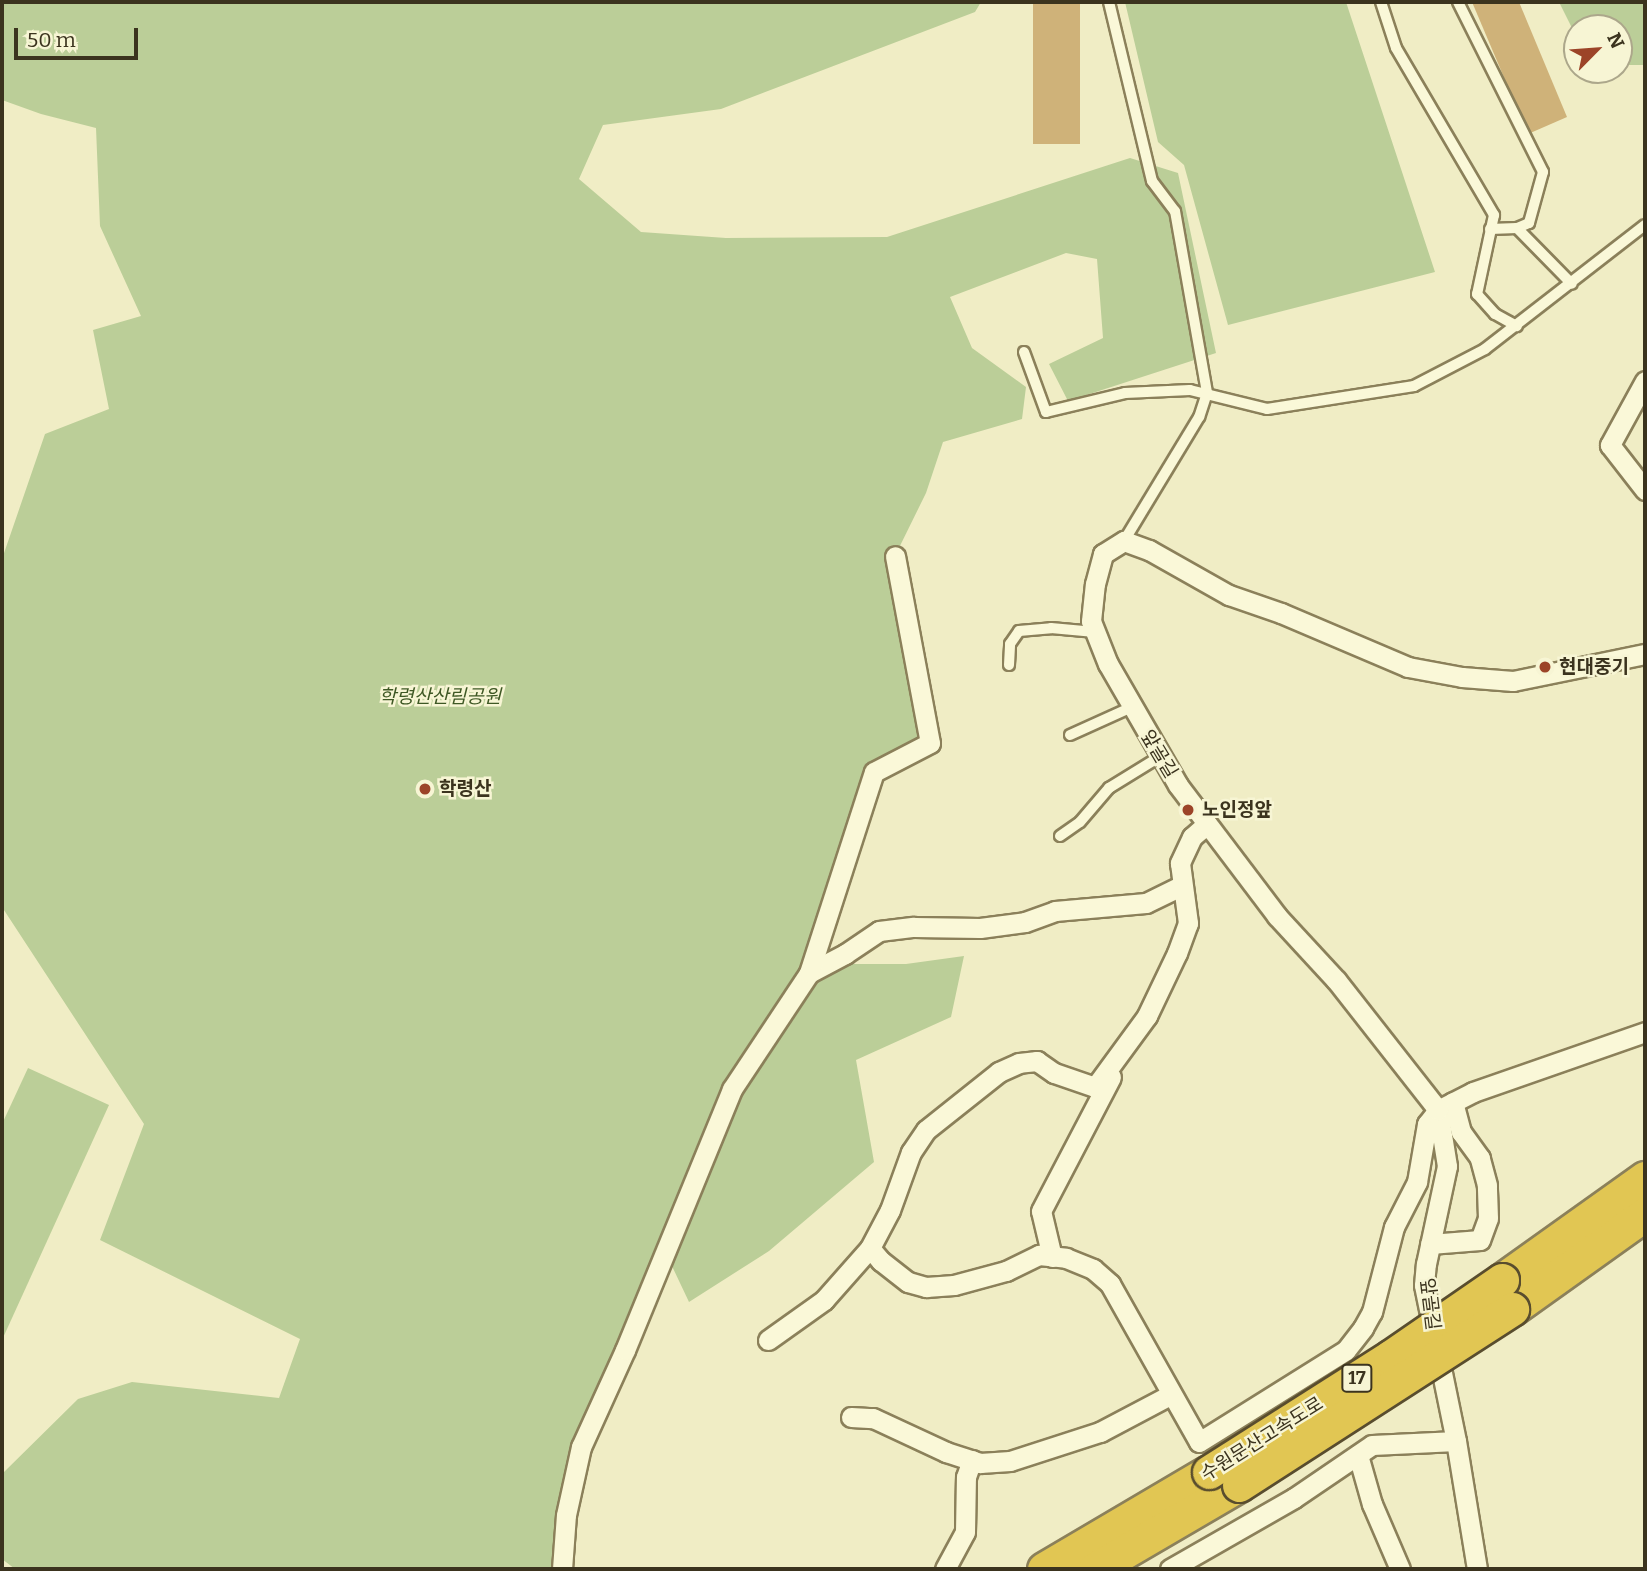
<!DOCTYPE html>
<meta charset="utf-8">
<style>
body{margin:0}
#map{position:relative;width:1647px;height:1571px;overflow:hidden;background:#f0edc5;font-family:Bitter,"Noto Sans KR",serif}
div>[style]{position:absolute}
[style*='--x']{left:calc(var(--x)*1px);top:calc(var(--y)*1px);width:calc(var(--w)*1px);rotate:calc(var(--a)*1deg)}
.green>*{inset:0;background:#bbce98}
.building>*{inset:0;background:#cfb279;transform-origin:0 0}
.roads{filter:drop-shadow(2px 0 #8b805a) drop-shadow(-2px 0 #8b805a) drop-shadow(0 2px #8b805a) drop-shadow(0 -2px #8b805a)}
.service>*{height:10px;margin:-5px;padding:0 5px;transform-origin:5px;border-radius:5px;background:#faf8d8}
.minor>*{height:19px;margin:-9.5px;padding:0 9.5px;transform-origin:9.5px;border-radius:9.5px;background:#faf8d8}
.motorway>*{height:33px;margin:-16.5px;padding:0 16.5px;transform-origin:16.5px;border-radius:16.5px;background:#e1c653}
.bridges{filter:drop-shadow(2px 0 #594d2e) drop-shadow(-2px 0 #594d2e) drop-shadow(0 2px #594d2e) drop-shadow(0 -2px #594d2e)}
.motorway-bridge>*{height:33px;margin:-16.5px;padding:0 16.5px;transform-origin:16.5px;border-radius:16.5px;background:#e1c653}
.dots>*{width:19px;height:19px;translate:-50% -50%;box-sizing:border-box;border:4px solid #f7f5d4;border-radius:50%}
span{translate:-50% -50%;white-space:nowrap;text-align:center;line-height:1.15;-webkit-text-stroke:5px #f7f5d4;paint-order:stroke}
.shield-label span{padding:2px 5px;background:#f7f5d4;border:2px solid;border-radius:5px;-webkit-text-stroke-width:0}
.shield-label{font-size:18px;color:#3b331e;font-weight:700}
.poi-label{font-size:19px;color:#3b331e;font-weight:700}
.left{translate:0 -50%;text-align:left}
.park-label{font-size:19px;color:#3e5824;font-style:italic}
.street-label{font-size:19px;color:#3b331e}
.frame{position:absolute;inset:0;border:4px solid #3b331e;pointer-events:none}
.north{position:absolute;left:1563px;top:14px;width:70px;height:70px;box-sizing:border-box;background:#f7f5d4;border:2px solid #aca78b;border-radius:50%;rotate:65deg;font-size:19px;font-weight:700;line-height:28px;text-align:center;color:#3b331e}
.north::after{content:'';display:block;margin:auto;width:24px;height:32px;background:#9c4428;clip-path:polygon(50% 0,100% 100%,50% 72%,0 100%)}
.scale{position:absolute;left:14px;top:28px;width:124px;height:32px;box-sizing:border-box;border:4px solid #3b331e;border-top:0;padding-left:9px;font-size:21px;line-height:24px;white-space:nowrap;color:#3b331e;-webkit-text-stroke:5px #f7f5d4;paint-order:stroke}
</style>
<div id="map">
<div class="green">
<i style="clip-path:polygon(2px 2px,981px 2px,975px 12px,721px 109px,603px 125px,579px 179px,641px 232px,726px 238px,887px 237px,1130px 158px,1178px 173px,1216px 353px,1068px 401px,1049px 364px,1103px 338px,1097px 259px,1066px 253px,950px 297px,972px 348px,1026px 387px,1022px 419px,943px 442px,926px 493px,895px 556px,930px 743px,874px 772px,818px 964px,906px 964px,964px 956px,951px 1017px,856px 1060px,874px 1162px,769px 1251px,689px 1302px,671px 1264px,650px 1294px,568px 1474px,562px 1569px,15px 1569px,2px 1559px,3px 1473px,78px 1399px,132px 1382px,279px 1398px,300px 1339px,100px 1240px,144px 1124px,2px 907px,2px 559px,45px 434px,109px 409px,93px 330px,141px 316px,100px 226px,96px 128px,41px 114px,2px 100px)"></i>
<i style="clip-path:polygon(1125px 2px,1346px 2px,1435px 272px,1228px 325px,1184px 165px,1158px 142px)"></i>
<i style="clip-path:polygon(1559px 2px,1645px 2px,1645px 65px,1619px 65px,1619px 28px,1577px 28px,1577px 38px)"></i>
<i style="clip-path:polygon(28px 1068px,109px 1105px,2px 1340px,2px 1124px)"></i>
</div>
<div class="building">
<i style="left:1033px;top:2px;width:47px;height:142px"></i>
<i style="clip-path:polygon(1472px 2px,1519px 2px,1567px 117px,1528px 134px)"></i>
</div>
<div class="roads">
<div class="service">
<i style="--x:1109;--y:2;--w:184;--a:76.5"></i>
<i style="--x:1152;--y:181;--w:38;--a:53"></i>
<i style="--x:1175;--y:211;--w:185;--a:80"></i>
<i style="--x:1207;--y:393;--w:25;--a:108"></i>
<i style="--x:1199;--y:417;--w:145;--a:121.2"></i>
<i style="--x:1381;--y:2;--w:48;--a:71.9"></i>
<i style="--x:1396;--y:48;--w:194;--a:59.6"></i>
<i style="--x:1494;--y:215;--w:81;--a:102.1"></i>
<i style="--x:1477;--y:294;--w:27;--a:48"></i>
<i style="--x:1495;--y:314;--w:25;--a:29"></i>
<i style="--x:1458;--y:2;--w:190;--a:63.4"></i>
<i style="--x:1543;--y:172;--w:53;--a:105.4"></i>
<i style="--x:1529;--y:223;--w:13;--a:157"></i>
<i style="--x:1517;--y:228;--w:78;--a:45.5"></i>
<i style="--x:1490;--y:229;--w:27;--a:-2"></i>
<i style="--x:1024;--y:352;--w:64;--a:69.9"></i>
<i style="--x:1046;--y:412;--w:81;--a:-13.5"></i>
<i style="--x:1125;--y:393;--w:65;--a:-2.6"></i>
<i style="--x:1190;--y:390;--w:79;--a:13.9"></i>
<i style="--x:1267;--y:409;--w:149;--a:-8.9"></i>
<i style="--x:1414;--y:386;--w:80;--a:-27.5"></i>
<i style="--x:1485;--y:349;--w:202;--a:-37.8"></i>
<i style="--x:1009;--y:665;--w:21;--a:-87"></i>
<i style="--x:1010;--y:644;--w:16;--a:-55"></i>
<i style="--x:1019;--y:631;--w:32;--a:-5"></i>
<i style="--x:1051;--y:628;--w:44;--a:5.2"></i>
<i style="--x:1070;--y:735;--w:68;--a:-24.3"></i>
<i style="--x:1060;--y:836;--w:24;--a:-35"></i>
<i style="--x:1080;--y:822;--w:45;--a:-49.5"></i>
<i style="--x:1109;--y:788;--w:61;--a:-31.6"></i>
</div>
<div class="minor">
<i style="--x:1645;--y:381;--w:73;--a:118.7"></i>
<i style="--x:1610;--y:445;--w:57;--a:52.1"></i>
<i style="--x:1207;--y:824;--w:20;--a:139"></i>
<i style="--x:1192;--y:837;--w:29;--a:115"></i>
<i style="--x:1180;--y:863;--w:61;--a:82.4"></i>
<i style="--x:1188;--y:923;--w:32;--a:110"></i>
<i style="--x:1177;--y:953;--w:70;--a:115.5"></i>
<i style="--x:1147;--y:1016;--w:88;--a:126.2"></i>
<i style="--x:1095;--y:1087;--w:43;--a:-161.1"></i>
<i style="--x:1054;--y:1073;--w:21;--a:-145"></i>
<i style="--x:1037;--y:1061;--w:18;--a:174"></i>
<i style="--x:1019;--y:1063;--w:22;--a:156"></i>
<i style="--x:999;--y:1072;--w:93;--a:141.5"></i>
<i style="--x:926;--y:1130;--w:27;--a:124"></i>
<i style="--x:911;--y:1152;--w:62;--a:109.9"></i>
<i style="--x:890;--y:1210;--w:43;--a:117.8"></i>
<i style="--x:870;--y:1248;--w:17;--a:50"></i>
<i style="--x:881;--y:1261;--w:34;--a:38"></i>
<i style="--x:908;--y:1282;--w:19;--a:16"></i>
<i style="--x:926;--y:1287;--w:28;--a:-4"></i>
<i style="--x:954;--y:1285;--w:54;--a:-15.1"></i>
<i style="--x:1006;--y:1271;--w:37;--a:-26"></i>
<i style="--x:1039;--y:1255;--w:27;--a:6"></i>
<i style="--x:1066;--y:1258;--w:29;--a:22"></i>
<i style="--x:1093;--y:1269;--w:23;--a:41"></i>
<i style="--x:1110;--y:1284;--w:181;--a:60.6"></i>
<i style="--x:1199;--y:1442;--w:173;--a:-32"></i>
<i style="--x:1346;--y:1350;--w:28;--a:-52"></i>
<i style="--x:1363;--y:1328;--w:18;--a:-61"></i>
<i style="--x:1372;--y:1312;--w:88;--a:-75.5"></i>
<i style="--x:1394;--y:1227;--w:51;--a:-62.9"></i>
<i style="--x:1417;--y:1182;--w:59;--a:-80.2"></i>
<i style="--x:1427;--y:1124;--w:18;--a:-52"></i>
<i style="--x:1438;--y:1110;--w:39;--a:-27"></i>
<i style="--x:1473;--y:1092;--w:182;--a:-19.2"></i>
<i style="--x:809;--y:973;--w:41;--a:-27.8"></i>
<i style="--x:845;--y:954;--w:41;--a:-34.1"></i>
<i style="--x:879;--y:931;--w:35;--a:-7"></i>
<i style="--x:914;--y:927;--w:66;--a:0.9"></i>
<i style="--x:980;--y:928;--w:45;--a:-7.6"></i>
<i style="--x:1025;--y:922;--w:32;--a:-20"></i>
<i style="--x:1055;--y:911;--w:91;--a:-5"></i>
<i style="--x:1146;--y:903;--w:39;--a:-26"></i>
<i style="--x:1430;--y:1244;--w:50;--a:-4.6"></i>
<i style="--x:1480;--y:1240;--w:23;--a:-70"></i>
<i style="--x:1488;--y:1218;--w:33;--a:-92"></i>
<i style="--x:1487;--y:1185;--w:28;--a:-105"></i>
<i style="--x:1480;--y:1158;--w:32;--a:-126"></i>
<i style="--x:1461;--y:1132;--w:31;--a:-105"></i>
<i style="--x:1052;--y:1257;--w:47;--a:-103.4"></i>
<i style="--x:1041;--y:1211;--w:151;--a:-62.4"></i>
<i style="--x:768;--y:1340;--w:69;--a:-35.5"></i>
<i style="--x:824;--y:1300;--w:69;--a:-48.5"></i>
<i style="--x:851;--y:1417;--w:22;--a:3"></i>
<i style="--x:873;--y:1418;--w:81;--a:25"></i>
<i style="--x:946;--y:1452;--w:36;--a:18"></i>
<i style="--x:980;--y:1463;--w:30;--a:-4"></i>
<i style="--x:1010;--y:1461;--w:95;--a:-17.9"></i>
<i style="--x:1100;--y:1432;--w:79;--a:-27.9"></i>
<i style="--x:1358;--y:1455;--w:51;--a:74.1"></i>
<i style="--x:1372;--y:1504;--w:71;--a:66.7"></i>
<i style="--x:562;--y:1569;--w:54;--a:-85.8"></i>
<i style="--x:566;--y:1515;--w:70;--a:-77.6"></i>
<i style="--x:581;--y:1447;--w:107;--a:-65.6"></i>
<i style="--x:625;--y:1350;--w:282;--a:-67.7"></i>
<i style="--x:732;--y:1089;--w:139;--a:-56.4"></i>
<i style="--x:809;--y:973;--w:211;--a:-72.1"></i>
<i style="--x:874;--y:772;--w:63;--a:-27.4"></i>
<i style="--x:930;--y:743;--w:190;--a:-100.6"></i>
<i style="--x:945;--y:1569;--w:42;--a:-61.6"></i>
<i style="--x:965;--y:1532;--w:55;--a:-89"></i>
<i style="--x:966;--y:1477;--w:18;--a:-71"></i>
<i style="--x:1170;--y:1569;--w:143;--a:-29.8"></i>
<i style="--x:1294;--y:1498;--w:94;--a:-34.2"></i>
<i style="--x:1372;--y:1445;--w:84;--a:-2.7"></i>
<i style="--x:1477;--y:1569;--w:130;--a:-99.3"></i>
<i style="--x:1456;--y:1441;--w:159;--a:-101.6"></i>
<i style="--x:1424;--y:1285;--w:21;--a:-85"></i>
<i style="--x:1426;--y:1264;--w:100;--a:-77.9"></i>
<i style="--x:1447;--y:1166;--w:57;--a:-99.1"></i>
<i style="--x:1438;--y:1110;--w:165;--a:-128.1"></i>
<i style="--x:1336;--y:980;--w:87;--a:-132.7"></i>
<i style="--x:1277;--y:916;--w:164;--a:-127.1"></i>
<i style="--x:1178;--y:785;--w:140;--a:-120"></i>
<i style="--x:1108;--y:664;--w:46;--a:-111.6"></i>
<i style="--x:1091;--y:621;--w:37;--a:-84"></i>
<i style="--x:1095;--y:584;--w:31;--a:-75"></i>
<i style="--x:1103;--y:554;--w:25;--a:-32"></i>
<i style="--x:1124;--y:541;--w:27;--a:20"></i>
<i style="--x:1149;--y:550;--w:92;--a:29.4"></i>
<i style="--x:1229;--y:595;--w:55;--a:19.1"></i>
<i style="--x:1281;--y:613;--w:138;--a:23"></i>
<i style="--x:1408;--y:667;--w:55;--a:10.5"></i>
<i style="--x:1462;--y:677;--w:51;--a:4.5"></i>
<i style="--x:1513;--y:681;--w:135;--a:-11.6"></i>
</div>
<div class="motorway">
<i style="--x:1502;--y:1280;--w:176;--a:-35.5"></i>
<i style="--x:1512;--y:1309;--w:163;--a:-35.5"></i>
<i style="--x:1044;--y:1569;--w:191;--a:-30.5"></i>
<i style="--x:1095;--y:1569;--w:167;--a:-30.3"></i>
</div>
</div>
<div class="bridges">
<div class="motorway-bridge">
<i style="--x:1209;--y:1472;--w:214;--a:-32.4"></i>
<i style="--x:1390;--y:1357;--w:136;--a:-34.5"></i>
<i style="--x:1239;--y:1485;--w:325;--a:-32.8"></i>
</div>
</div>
<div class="dots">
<i style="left:1545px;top:667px;background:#9c4428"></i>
<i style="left:425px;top:789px;background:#9c4428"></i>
<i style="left:1188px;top:810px;background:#9c4428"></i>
</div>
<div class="shield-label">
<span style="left:1357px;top:1378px">17</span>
</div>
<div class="poi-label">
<span class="left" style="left:1559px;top:667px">현대중기</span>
<span class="left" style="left:439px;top:789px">학령산</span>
<span class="left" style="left:1202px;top:810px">노인정앞</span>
</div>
<div class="park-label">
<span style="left:440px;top:697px">학령산산림공원</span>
</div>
<div class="street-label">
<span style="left:1159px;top:754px;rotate:59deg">앞골길</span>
<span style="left:1430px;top:1304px;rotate:83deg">앞골길</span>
<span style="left:1262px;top:1439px;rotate:-32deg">수원문산고속도로</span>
</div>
<div class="frame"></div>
<div class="north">N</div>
<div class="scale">50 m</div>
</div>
